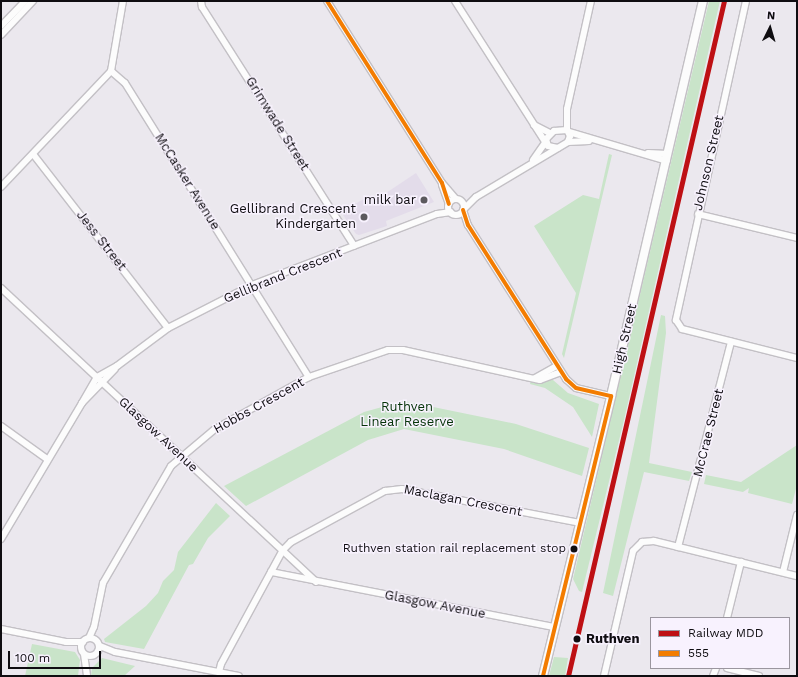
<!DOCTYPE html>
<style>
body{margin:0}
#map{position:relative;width:798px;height:677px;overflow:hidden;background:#ebe8ee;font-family:"Work Sans",sans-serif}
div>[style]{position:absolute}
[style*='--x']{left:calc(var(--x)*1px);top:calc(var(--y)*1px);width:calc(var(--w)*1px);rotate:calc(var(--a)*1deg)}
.built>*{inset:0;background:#e3dcea}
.green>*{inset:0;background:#c9e4c9}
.roads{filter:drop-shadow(1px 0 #c3c0c5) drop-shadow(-1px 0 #c3c0c5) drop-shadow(0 1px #c3c0c5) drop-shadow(0 -1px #c3c0c5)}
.minor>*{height:6px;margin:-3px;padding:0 3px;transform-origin:3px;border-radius:3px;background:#fcfcfc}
.minor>.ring{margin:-3px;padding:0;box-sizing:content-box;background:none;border:6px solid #fcfcfc;border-radius:50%}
.major>*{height:8px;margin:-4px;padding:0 4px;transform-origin:4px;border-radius:4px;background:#fcfcfc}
.bus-1>*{height:4px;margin:-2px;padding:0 2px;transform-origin:2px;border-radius:2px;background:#f37c01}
.rail-1>*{height:5px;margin:-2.5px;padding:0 2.5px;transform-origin:2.5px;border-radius:2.5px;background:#be1014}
.dots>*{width:11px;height:11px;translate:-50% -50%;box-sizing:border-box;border:2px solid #f8f2fe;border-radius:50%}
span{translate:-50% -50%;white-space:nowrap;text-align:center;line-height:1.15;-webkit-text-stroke:3px #f8f2fe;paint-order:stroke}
.bus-label{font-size:12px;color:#0f0d11}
.right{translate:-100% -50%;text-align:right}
.street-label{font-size:13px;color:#0f0d11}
.poi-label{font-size:13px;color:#0f0d11}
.park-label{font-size:13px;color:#053408}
.stop-label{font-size:13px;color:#0f0d11;font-weight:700}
.left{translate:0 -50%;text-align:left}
.frame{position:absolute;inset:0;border:2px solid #0f0d11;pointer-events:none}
.legend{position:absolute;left:650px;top:617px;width:140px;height:52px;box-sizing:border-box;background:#f8f2fe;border:1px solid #9b969f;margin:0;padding:5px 7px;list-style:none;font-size:12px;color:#0f0d11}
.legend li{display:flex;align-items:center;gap:8px;height:20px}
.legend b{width:20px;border:1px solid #9b969f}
.north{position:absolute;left:750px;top:8px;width:40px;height:40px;-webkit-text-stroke:3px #f8f2fe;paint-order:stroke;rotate:5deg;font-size:11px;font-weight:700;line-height:16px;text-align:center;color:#0f0d11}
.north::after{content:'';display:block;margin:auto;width:14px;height:18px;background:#0f0d11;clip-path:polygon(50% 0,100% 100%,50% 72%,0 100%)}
.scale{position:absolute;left:8px;top:651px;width:93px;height:18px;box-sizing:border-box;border:2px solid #0f0d11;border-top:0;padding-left:5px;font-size:12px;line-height:14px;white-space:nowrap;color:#0f0d11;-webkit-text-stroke:3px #f8f2fe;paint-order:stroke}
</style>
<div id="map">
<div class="built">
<i style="clip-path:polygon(416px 173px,434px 202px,386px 221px,387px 226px,359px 235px,356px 234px,341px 212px,369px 196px,374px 203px,379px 201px,382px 205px,387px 202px,383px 195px)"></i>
</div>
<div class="green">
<i style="clip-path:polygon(709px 1px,720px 1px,624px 420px,582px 592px,579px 591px,573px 579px)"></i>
<i style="clip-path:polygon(609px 154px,612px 155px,564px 358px,562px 354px,576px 293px,534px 226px,583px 195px,599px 199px)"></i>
<i style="clip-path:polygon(661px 315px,665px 316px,666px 333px,649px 463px,692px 472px,689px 481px,644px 472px,613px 596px,603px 593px)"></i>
<i style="clip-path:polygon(553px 380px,568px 393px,599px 404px,592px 437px,573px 407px,545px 388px,530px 384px,531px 381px)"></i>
<i style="clip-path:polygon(404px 401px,516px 424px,589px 448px,582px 476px,504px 449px,404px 429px,368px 440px,246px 506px,224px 486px,364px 412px)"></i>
<i style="clip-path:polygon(797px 445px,797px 485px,792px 504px,748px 493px,749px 488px,743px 492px,704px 484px,706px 475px,741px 482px)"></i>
<i style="clip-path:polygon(216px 503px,230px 516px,208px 538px,193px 564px,189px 565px,144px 649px,105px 642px,104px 639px,146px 606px,158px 593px,163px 581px,174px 570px,178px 552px)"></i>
<i style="clip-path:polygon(32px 644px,75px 652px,80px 660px,78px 676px,25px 676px)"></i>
<i style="clip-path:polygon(554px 657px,568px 658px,565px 676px,549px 676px)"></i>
<i style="clip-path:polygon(102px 658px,135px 666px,124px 676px,91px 676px,92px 668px)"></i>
</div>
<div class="roads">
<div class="minor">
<i style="--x:201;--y:1;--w:6;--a:81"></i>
<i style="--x:202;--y:7;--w:283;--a:57.5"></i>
<i style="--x:327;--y:1;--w:215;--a:57.7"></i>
<i style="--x:442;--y:183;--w:21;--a:49"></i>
<i style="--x:455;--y:1;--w:167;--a:57.4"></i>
<i style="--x:746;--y:1;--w:327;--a:102.4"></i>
<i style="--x:676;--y:320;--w:11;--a:56"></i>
<i style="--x:682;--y:329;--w:119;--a:14.2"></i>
<i style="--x:1;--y:26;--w:35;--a:-46"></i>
<i style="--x:1;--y:35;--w:47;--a:-46.7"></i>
<i style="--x:111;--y:71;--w:18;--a:41"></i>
<i style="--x:125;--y:83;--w:347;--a:58"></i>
<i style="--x:534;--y:125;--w:18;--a:27"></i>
<i style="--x:567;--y:130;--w:21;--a:-90"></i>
<i style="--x:567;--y:109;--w:111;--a:-77.5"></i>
<i style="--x:569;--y:132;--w:102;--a:16.5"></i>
<i style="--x:568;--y:142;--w:21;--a:-3"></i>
<i style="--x:648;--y:153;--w:20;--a:3"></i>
<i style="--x:33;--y:154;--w:220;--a:52.2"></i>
<i style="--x:533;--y:160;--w:21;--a:-55"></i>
<i style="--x:442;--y:185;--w:20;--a:70"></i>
<i style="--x:1;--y:187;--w:160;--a:-46.5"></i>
<i style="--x:111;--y:71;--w:71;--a:-80.3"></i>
<i class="ring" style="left:448px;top:199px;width:10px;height:10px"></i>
<i style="--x:464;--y:209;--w:17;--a:-45"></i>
<i style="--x:476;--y:197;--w:107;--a:-30.9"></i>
<i style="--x:568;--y:142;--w:6;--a:-72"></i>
<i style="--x:570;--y:136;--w:7;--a:-117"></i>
<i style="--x:567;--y:130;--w:13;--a:176"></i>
<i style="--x:554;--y:131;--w:11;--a:135"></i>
<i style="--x:546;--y:139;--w:7;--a:74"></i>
<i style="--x:548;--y:146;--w:10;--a:11"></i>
<i style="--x:463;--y:210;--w:16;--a:72"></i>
<i style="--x:468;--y:225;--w:183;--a:57.5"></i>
<i style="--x:566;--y:379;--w:13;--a:42"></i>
<i style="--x:576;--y:388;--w:36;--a:13"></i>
<i style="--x:698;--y:214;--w:102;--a:13.6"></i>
<i style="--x:1;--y:288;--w:431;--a:43"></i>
<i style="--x:535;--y:378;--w:25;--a:-29"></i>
<i style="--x:82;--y:403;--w:30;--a:-60"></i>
<i style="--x:97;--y:377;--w:23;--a:-29"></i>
<i style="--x:117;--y:366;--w:64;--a:-36.7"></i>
<i style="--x:168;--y:328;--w:94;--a:-27.1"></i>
<i style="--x:252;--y:285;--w:198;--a:-21"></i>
<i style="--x:437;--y:214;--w:14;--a:-8"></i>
<i style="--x:1;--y:426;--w:57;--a:35.7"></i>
<i style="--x:1;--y:539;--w:158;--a:-59.2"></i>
<i style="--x:82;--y:403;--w:47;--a:-45.9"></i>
<i style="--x:678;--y:547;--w:212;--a:-75.5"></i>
<i style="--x:271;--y:572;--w:289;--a:11"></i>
<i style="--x:783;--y:572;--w:59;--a:-76.2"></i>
<i style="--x:727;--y:618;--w:58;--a:-76"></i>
<i style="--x:1;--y:629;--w:66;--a:11.3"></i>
<i style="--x:66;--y:642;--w:17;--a:0"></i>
<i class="ring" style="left:81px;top:638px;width:12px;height:12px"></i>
<i style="--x:89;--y:638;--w:12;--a:-66"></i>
<i style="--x:94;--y:627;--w:45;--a:-78.4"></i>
<i style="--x:103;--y:583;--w:135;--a:-59.8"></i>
<i style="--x:171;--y:466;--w:57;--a:-40.1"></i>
<i style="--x:215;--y:429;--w:107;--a:-29"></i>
<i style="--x:309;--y:377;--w:83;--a:-18.9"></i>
<i style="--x:388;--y:350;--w:15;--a:0"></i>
<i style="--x:403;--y:350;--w:140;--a:12.4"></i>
<i style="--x:540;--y:380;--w:22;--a:-21"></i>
<i style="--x:100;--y:646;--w:16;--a:22"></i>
<i style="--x:115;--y:652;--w:126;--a:11"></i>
<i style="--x:84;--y:654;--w:22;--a:82"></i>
<i style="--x:727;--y:668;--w:33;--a:14"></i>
<i style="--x:219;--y:672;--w:8;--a:-76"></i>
<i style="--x:221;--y:664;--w:130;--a:-61.5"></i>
<i style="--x:283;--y:550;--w:11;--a:-45"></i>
<i style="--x:291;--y:542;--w:107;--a:-28.5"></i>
<i style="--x:385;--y:491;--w:17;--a:-7"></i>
<i style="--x:402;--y:489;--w:181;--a:10.8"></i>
<i style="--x:604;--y:676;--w:128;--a:-76.9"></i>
<i style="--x:633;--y:551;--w:13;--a:-45"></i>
<i style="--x:642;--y:542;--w:12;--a:-5"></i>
<i style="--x:654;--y:541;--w:147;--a:13.8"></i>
<i style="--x:713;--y:676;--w:9;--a:-69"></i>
</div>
<div class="major">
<i style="--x:543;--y:676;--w:288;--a:-76.3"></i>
<i style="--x:611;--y:396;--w:406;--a:-76.9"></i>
</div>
</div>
<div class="bus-1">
<i style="--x:327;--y:1;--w:215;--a:57.7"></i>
<i style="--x:442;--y:183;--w:22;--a:72"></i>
<i style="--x:463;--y:210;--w:16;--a:72"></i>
<i style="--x:468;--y:225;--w:183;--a:57.5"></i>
<i style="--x:566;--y:379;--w:13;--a:42"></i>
<i style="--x:576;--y:388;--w:36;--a:13"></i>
<i style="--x:543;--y:676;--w:288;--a:-76.3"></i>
</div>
<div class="rail-1">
<i style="--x:568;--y:676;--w:693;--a:-76.99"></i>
</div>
<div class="dots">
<i style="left:424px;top:200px;background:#5c5a5e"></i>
<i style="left:364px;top:217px;background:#5c5a5e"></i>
<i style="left:574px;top:549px;background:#0f0d11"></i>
<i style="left:577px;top:639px;background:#0f0d11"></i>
</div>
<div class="bus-label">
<span class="right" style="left:566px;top:549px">Ruthven station rail replacement stop</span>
</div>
<div class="street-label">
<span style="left:277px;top:124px;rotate:58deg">Grimwade Street</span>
<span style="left:709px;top:163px;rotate:-77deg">Johnson Street</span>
<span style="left:187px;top:182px;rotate:58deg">McCasker Avenue</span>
<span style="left:101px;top:241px;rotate:52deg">Jess Street</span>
<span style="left:283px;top:276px;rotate:-22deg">Gellibrand Crescent</span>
<span style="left:625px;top:339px;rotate:-77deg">High Street</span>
<span style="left:259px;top:406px;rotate:-29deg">Hobbs Crescent</span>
<span style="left:709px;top:433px;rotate:-76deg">McCrae Street</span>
<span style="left:158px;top:435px;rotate:43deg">Glasgow Avenue</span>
<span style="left:463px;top:501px;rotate:11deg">Maclagan Crescent</span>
<span style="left:435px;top:605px;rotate:11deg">Glasgow Avenue</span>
</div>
<div class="poi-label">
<span class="right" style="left:416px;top:200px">milk bar</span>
<span class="right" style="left:356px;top:217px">Gellibrand Crescent<br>Kindergarten</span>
</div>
<div class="park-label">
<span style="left:407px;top:415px">Ruthven<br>Linear Reserve</span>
</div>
<div class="stop-label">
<span class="left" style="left:586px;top:639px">Ruthven</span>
</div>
<div class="frame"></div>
<ul class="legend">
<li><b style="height:5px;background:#be1014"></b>Railway MDD</li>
<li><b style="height:5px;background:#f37c01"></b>555</li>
</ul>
<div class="north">N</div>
<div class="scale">100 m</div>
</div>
